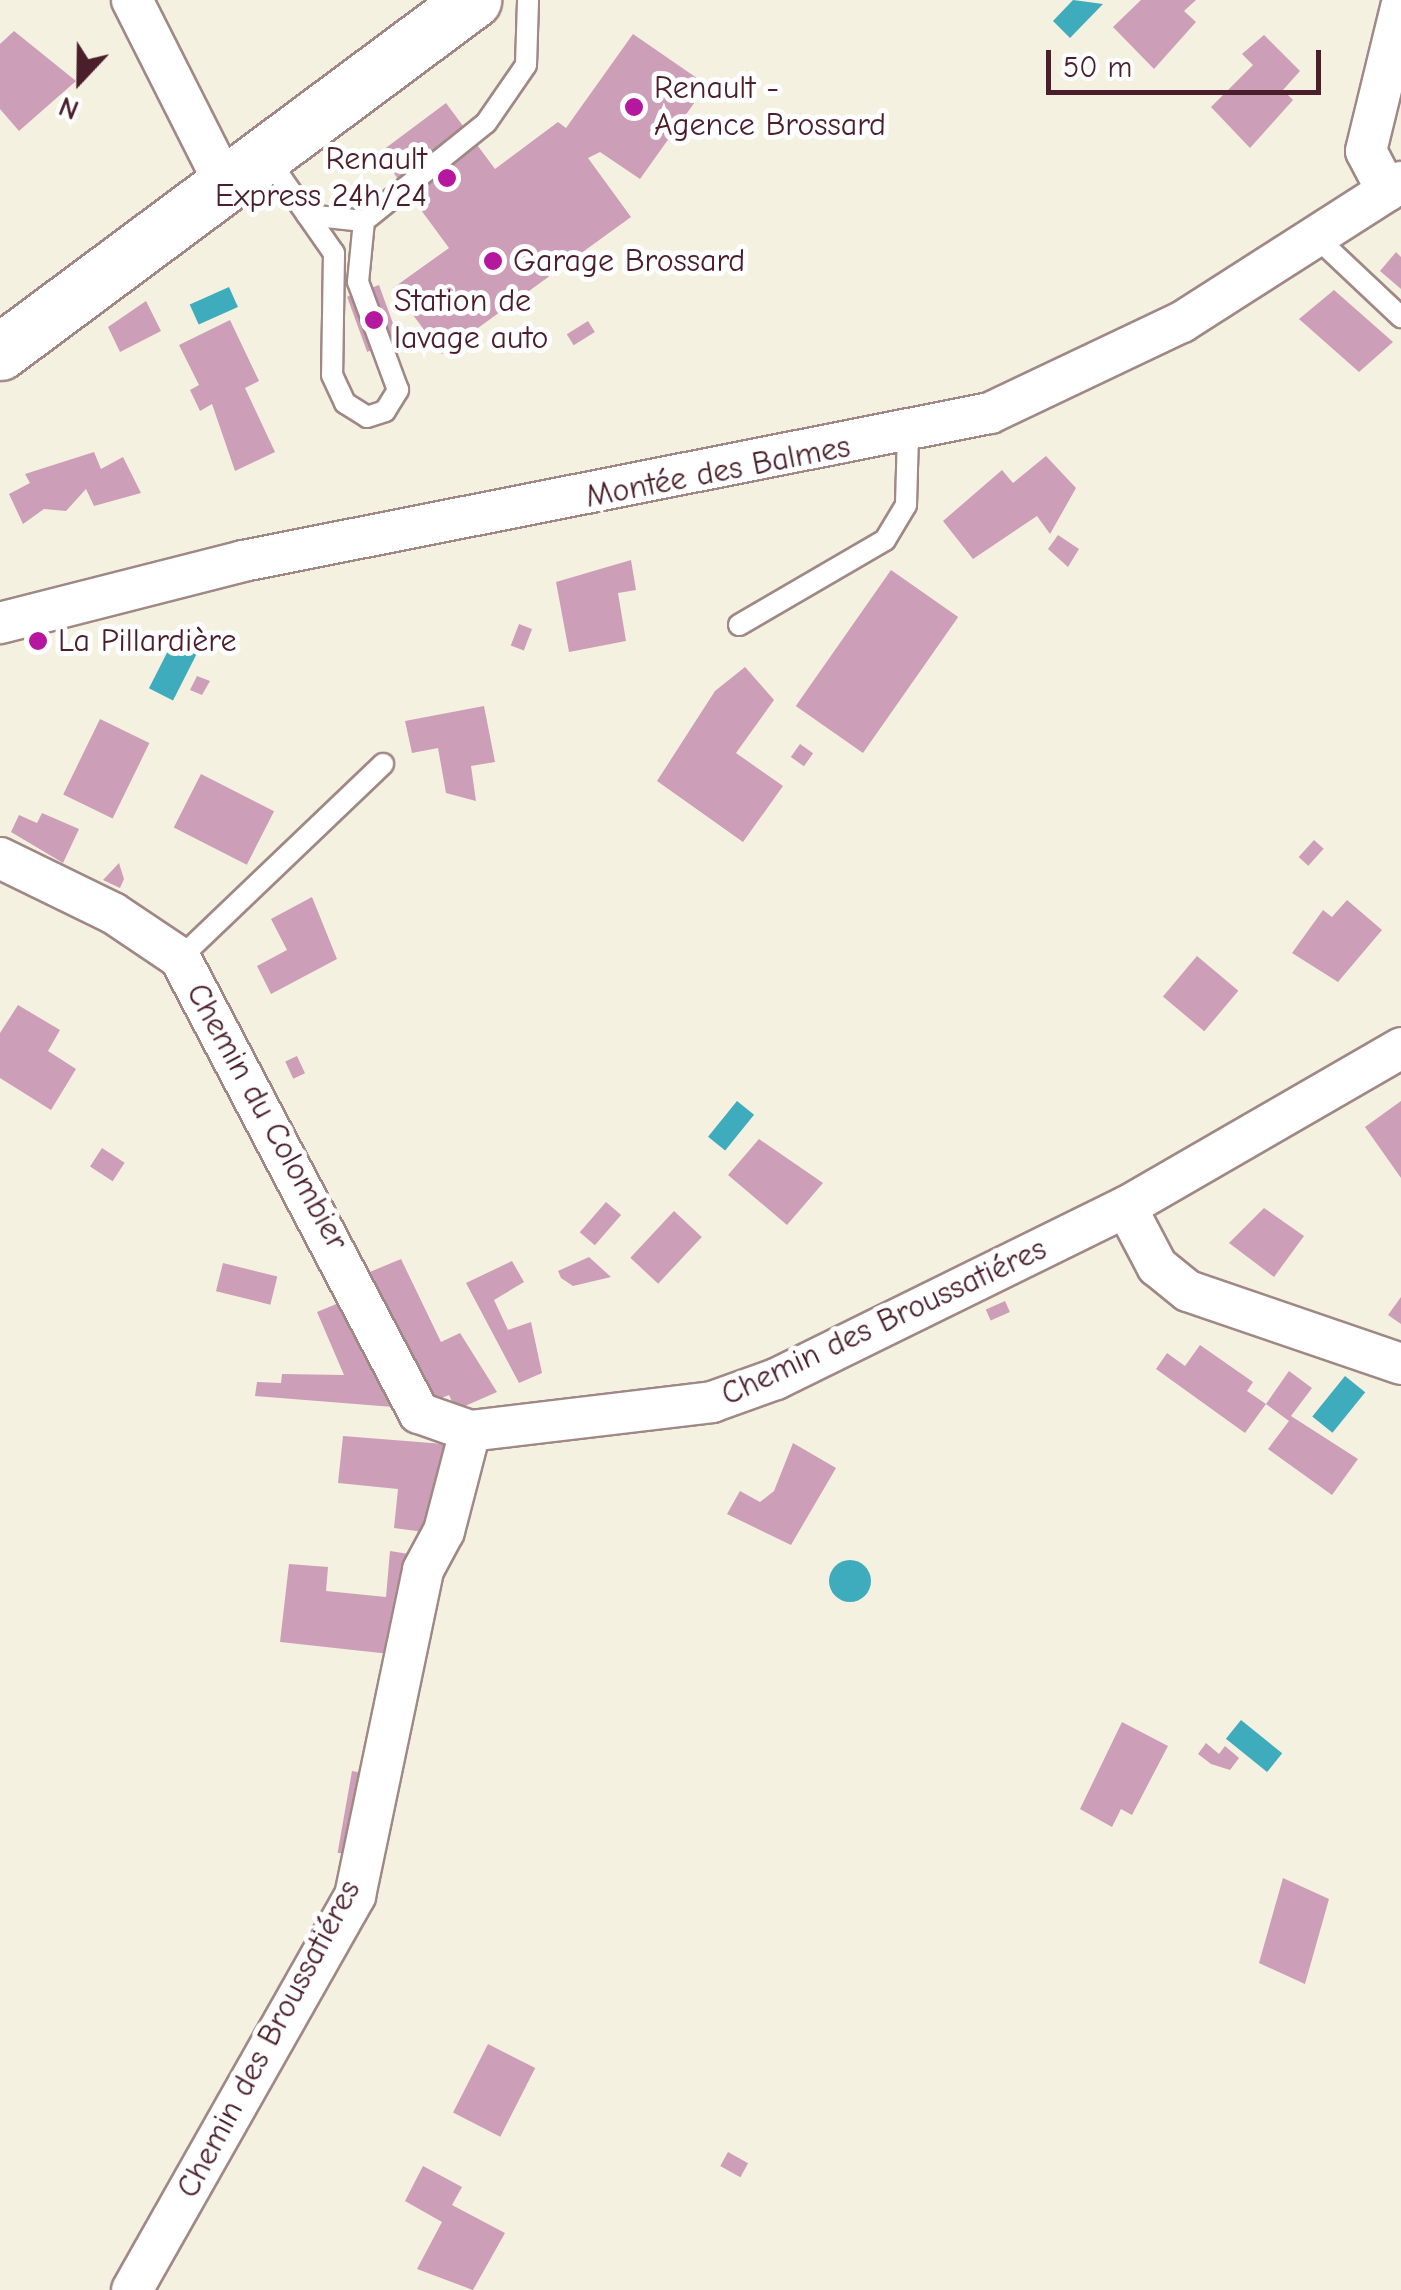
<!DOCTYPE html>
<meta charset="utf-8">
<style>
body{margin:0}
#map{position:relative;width:1401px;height:2290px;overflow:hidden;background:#f5f1e0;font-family:"Comic Neue",sans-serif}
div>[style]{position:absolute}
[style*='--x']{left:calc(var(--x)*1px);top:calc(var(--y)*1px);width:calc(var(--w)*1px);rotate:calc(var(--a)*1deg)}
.water>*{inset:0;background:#3eacbc;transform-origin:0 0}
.round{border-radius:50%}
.building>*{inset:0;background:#cd9eb8;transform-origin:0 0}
.roads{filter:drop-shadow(2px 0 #a08886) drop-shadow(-2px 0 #a08886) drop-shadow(0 2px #a08886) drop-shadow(0 -2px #a08886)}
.service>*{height:20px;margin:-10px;padding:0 10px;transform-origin:10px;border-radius:10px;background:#fff}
.minor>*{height:40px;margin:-20px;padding:0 20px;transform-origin:20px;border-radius:20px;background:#fff}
.secondary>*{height:55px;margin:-27.5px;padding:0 27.5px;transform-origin:27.5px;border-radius:27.5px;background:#fff}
.dots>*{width:28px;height:28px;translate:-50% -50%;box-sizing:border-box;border:5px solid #fff;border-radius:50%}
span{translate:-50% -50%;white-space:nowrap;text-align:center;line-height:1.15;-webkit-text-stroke:10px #fff;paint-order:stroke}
.poi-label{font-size:32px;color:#4a1f2b}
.left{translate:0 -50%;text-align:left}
.right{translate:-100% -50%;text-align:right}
.street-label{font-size:32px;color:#4a1f2b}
.north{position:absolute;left:30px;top:30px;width:100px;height:100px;-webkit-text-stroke:8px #fff;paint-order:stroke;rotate:202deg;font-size:28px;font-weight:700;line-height:40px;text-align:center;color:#4a1f2b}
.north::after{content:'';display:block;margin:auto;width:35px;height:45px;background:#4a1f2b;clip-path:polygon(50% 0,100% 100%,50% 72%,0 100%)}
.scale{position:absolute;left:1046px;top:50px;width:275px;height:45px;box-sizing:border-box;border:5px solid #4a1f2b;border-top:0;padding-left:12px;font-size:30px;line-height:35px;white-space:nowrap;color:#4a1f2b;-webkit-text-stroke:8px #fff;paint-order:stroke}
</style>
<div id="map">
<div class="water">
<i style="clip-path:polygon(1073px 0,1103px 4px,1070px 38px,1053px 21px)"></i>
<i style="left:229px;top:287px;width:22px;height:43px;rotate:66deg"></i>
<i style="left:173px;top:641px;width:27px;height:53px;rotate:27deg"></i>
<i style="left:737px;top:1101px;width:22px;height:46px;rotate:39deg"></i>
<i style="left:1345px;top:1376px;width:26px;height:52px;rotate:39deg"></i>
<i class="round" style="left:829px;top:1560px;width:42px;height:42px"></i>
<i style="left:1241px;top:1720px;width:53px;height:24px;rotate:39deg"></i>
</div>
<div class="building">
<i style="clip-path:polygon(1141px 0,1196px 0,1184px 11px,1196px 22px,1154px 69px,1113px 27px)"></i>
<i style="clip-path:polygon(14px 31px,76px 81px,19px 131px,0 109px,0 44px)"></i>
<i style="clip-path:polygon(633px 34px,707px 85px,640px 179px,600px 152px,588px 158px,631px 217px,442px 354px,393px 288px,449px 248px,379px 153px,446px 103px,495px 169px,558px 122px,566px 128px)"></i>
<i style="clip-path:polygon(1264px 35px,1300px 71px,1283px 90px,1293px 100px,1250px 148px,1211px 107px,1253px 65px,1242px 54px)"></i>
<i style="clip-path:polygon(1396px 252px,1401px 257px,1401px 289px,1380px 271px)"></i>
<i style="left:379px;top:285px;width:59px;height:34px;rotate:70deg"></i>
<i style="clip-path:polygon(1334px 290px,1393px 342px,1359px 372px,1299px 319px)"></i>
<i style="clip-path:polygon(146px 301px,161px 331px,120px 352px,108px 327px)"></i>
<i style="clip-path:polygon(230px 320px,259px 381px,245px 388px,275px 452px,235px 471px,212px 404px,200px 411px,190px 390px,199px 385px,179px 345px)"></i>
<i style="left:588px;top:321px;width:13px;height:25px;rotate:58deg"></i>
<i style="clip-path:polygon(94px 452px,101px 469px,123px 457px,141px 493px,94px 506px,86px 489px,66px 511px,44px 509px,23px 524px,9px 494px,30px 483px,25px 474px)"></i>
<i style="clip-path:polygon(1046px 456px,1076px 488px,1050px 534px,1037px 516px,973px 559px,943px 521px,1002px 470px,1013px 483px)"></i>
<i style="clip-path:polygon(1058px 535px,1079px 549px,1068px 567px,1048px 549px)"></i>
<i style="clip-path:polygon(631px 560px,636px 590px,618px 593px,626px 641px,569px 652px,556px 582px)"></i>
<i style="left:891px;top:570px;width:82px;height:166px;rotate:35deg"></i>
<i style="left:519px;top:624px;width:14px;height:23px;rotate:21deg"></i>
<i style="clip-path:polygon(745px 667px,774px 700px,736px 753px,783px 786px,743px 842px,657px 781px,715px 691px)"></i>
<i style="clip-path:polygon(197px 676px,210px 681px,202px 695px,190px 690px)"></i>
<i style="clip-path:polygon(484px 706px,495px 762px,471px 766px,476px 801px,446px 793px,438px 748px,412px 753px,405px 721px)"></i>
<i style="left:100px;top:719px;width:55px;height:84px;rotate:26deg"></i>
<i style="left:800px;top:744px;width:16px;height:16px;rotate:35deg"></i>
<i style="left:201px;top:774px;width:82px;height:60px;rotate:27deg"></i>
<i style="clip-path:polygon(42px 813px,79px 829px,63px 863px,11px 832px,19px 815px,37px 823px)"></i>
<i style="left:1314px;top:840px;width:13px;height:23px;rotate:42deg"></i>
<i style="clip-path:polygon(119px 863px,124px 879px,120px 888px,103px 880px)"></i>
<i style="clip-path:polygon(312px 897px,337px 959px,271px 994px,257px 966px,287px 950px,271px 919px)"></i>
<i style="clip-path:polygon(1347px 900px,1382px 930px,1338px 982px,1292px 953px,1323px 910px,1332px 917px)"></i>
<i style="left:1197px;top:956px;width:54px;height:53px;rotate:40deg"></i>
<i style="clip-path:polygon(18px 1005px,60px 1030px,48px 1051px,76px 1069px,51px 1110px,0 1078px,0 1033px)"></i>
<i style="left:297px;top:1056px;width:19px;height:13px;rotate:65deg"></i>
<i style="clip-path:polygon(1401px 1101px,1401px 1178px,1365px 1127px)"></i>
<i style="clip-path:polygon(759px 1139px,823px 1183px,787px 1225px,728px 1175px)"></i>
<i style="left:102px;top:1148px;width:27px;height:22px;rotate:33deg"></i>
<i style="left:606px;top:1202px;width:20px;height:40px;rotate:41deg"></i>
<i style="clip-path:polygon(1264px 1208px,1304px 1236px,1274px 1277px,1229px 1243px)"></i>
<i style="left:674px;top:1211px;width:38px;height:64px;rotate:43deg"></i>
<i style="clip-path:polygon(589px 1257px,611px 1277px,573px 1286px,561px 1278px,558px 1271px)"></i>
<i style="clip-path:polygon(401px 1259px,441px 1342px,460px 1333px,497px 1392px,456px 1410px,449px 1395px,432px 1402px,365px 1274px)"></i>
<i style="clip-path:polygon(512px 1261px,524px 1282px,494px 1300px,508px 1330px,531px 1322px,542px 1373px,519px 1383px,466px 1283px)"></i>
<i style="left:223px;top:1263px;width:56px;height:29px;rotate:14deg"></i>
<i style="clip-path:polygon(353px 1297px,397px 1399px,393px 1407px,255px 1396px,257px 1382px,281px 1383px,282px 1374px,344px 1375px,317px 1312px)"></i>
<i style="clip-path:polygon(1401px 1297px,1401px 1324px,1388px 1315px)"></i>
<i style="left:1005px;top:1301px;width:12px;height:21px;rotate:66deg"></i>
<i style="clip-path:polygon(1200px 1345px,1253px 1382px,1247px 1391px,1266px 1404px,1289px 1371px,1312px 1388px,1291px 1416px,1358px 1459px,1332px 1495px,1268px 1449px,1289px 1421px,1266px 1404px,1245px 1433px,1156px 1369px,1167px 1353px,1185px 1366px)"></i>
<i style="clip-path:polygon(343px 1436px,444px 1444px,424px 1532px,394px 1528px,398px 1489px,338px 1483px)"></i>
<i style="clip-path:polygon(793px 1443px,836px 1468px,791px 1545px,727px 1514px,740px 1491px,760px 1502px,774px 1491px)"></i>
<i style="clip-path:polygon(390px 1551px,409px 1554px,399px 1655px,280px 1642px,289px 1564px,328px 1567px,326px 1591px,386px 1597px)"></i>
<i style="clip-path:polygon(1122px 1722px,1168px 1746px,1132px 1815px,1121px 1809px,1112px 1827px,1080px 1809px)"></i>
<i style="clip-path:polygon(1206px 1743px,1219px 1754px,1225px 1746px,1239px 1758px,1230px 1770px,1211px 1764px,1198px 1754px)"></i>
<i style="left:352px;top:1771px;width:23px;height:83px;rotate:10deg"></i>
<i style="clip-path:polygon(1283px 1878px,1329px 1899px,1305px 1984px,1259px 1963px)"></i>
<i style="left:488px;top:2044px;width:53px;height:77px;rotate:27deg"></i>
<i style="left:728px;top:2152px;width:23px;height:16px;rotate:29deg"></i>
<i style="clip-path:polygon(423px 2166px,462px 2187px,452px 2205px,505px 2233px,473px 2290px,417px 2269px,442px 2222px,405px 2201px)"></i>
</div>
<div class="roads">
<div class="service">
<i style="--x:266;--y:156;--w:118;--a:55"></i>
<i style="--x:334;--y:253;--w:122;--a:90.9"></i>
<i style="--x:332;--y:375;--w:31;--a:65"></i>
<i style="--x:345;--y:403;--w:26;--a:32"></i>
<i style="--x:367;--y:417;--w:19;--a:-18"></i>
<i style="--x:385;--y:411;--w:25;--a:-58"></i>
<i style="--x:398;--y:390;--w:115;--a:-110.3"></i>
<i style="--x:358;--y:282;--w:61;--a:-84.4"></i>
<i style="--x:364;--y:221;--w:156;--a:-38.8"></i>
<i style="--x:486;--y:123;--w:70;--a:-55.4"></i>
<i style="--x:526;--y:65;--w:65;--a:-88.2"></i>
<i style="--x:307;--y:215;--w:57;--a:6"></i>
<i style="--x:1316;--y:237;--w:117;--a:43.3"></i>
<i style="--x:739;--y:625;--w:169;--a:-30.2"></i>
<i style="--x:885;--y:540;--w:41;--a:-59"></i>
<i style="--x:906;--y:505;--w:71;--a:-88.4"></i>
<i style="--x:180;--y:958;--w:281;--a:-43.7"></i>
</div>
<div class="minor">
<i style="--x:132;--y:0;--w:199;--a:63.2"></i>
<i style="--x:1387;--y:191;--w:45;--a:-117.7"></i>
<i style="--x:1366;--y:151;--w:148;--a:-76.3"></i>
<i style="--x:0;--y:623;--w:251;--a:-14.3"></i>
<i style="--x:243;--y:561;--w:762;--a:-11.21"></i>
<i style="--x:990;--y:413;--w:212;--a:-25.4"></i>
<i style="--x:1182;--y:322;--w:260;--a:-32.6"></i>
<i style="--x:0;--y:858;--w:126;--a:26"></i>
<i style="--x:113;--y:913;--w:81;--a:33.9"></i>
<i style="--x:180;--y:958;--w:514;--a:62.29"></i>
<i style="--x:419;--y:1413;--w:54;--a:19.4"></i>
<i style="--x:470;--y:1431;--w:244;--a:-6.8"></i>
<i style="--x:712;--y:1402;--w:68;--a:-19.8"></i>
<i style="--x:776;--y:1379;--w:390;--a:-26.2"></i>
<i style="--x:1126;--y:1207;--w:318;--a:-30"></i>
<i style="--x:1126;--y:1207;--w:67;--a:62.3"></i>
<i style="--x:1157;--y:1266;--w:40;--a:39"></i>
<i style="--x:1188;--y:1291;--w:225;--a:18.9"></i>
<i style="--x:132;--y:2290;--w:453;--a:-60.5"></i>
<i style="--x:355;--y:1896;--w:333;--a:-78.2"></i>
<i style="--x:423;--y:1570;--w:44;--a:-61.7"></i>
<i style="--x:444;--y:1531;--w:103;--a:-75.4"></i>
</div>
<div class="secondary">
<i style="--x:0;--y:352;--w:590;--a:-36.66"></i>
</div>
</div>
<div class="dots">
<i style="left:634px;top:107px;background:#b5179e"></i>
<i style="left:447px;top:178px;background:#b5179e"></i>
<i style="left:493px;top:261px;background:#b5179e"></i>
<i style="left:374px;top:320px;background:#b5179e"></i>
<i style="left:38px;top:641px;background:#b5179e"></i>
</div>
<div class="poi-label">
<span class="left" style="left:654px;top:107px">Renault -<br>Agence Brossard</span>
<span class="right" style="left:427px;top:178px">Renault<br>Express 24h/24</span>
<span class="left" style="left:513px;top:261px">Garage Brossard</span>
<span class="left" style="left:394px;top:320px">Station de<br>lavage auto</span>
<span class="left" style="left:58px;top:641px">La Pillardière</span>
</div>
<div class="street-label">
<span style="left:718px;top:472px;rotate:-11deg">Montée des Balmes</span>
<span style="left:267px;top:1117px;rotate:61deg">Chemin du Colombier</span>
<span style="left:884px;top:1322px;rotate:-25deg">Chemin des Broussatiéres</span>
<span style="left:269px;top:2039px;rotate:-62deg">Chemin des Broussatiéres</span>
</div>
<div class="north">N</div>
<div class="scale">50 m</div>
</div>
